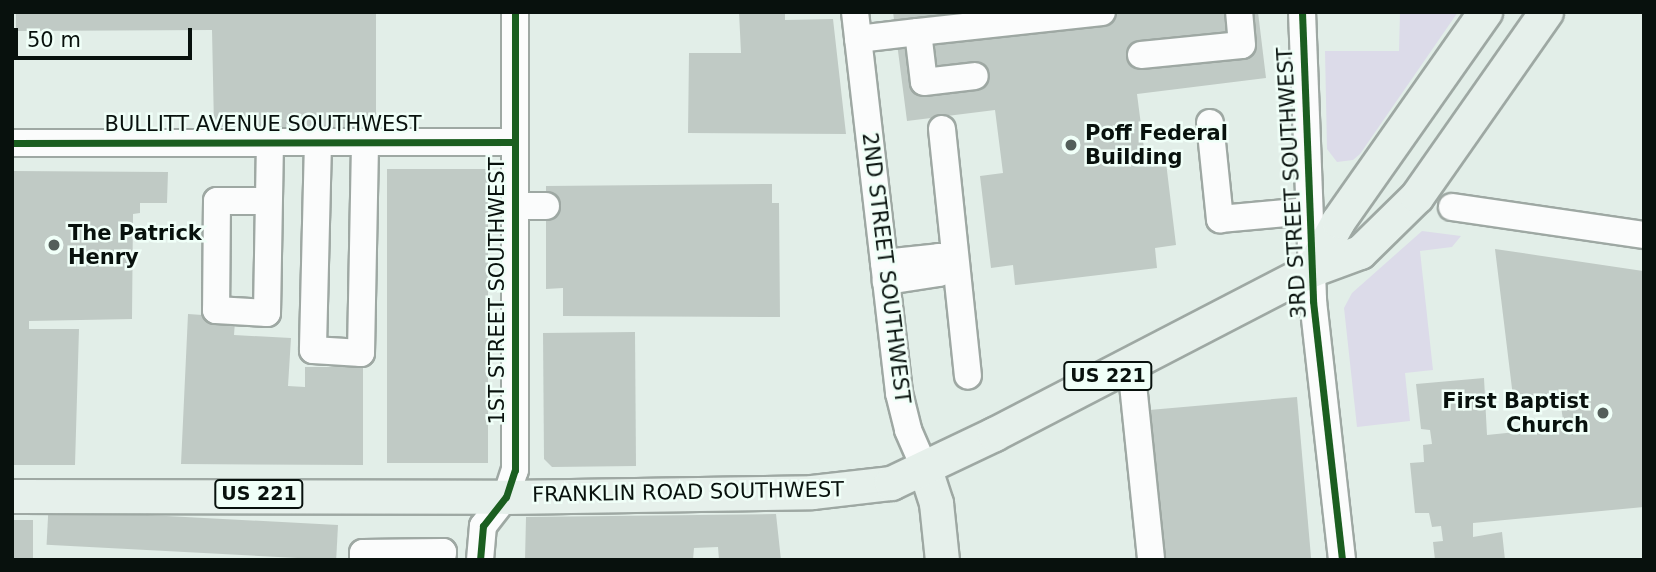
<!DOCTYPE html>
<style>
body{margin:0}
#map{position:relative;width:1656px;height:572px;overflow:hidden;background:#e2eee8;font-family:"DejaVu Sans",sans-serif}
div>[style]{position:absolute}
[style*='--x']{left:calc(var(--x)*1px);top:calc(var(--y)*1px);width:calc(var(--w)*1px);rotate:calc(var(--a)*1deg)}
.green>*{inset:0;background:#dcdbe9}
.building>*{inset:0;background:#c0cac5;transform-origin:0 0}
.roads{filter:drop-shadow(2px 0 #9ea8a3) drop-shadow(-2px 0 #9ea8a3) drop-shadow(0 2px #9ea8a3) drop-shadow(0 -2px #9ea8a3)}
.minor>*{height:26px;margin:-13px;padding:0 13px;transform-origin:13px;border-radius:13px;background:#fbfcfc}
.major>*{height:33px;margin:-16.5px;padding:0 16.5px;transform-origin:16.5px;border-radius:16.5px;background:#e6f0eb}
.cycleway>*{height:7px;margin:-3.5px;padding:0 3.5px;transform-origin:3.5px;border-radius:3.5px;background:#1b5e20}
.dots>*{width:19px;height:19px;translate:-50% -50%;box-sizing:border-box;border:4px solid #f0fff8;border-radius:50%}
span{translate:-50% -50%;white-space:nowrap;text-align:center;line-height:1.15;-webkit-text-stroke:5px #f0fff8;paint-order:stroke}
.shield-label span{padding:2px 5px;background:#f0fff8;border:2px solid;border-radius:5px;-webkit-text-stroke-width:0}
.shield-label{font-size:19px;color:#08110d;font-weight:700}
.street-label{font-size:21px;color:#08110d}
.poi-label{font-size:21px;color:#08110d;font-weight:700}
.left{translate:0 -50%;text-align:left}
.right{translate:-100% -50%;text-align:right}
.frame{position:absolute;inset:0;border:14px solid #08110d;pointer-events:none}
.scale{position:absolute;left:14px;top:28px;width:178px;height:32px;box-sizing:border-box;border:4px solid #08110d;border-top:0;padding-left:9px;font-size:21px;line-height:24px;white-space:nowrap;color:#08110d;-webkit-text-stroke:5px #f0fff8;paint-order:stroke}
</style>
<div id="map">
<div class="green">
<i style="clip-path:polygon(1400px 12px,1458px 12px,1360px 154px,1353px 160px,1337px 162px,1327px 149px,1325px 51px,1399px 51px)"></i>
<i style="clip-path:polygon(1422px 231px,1461px 236px,1452px 247px,1420px 251px,1433px 370px,1405px 373px,1410px 421px,1357px 427px,1344px 308px,1352px 293px)"></i>
</div>
<div class="building">
<i style="clip-path:polygon(16px 12px,376px 12px,376px 128px,214px 127px,212px 30px,16px 31px)"></i>
<i style="clip-path:polygon(739px 12px,785px 12px,785px 20px,833px 19px,846px 134px,688px 133px,689px 53px,741px 53px)"></i>
<i style="clip-path:polygon(893px 12px,1258px 12px,1266px 78px,1137px 94px,1145px 156px,1165px 154px,1176px 245px,1155px 248px,1157px 268px,1015px 285px,1013px 265px,991px 268px,980px 176px,1003px 173px,995px 110px,907px 121px)"></i>
<i style="left:387px;top:169px;width:101px;height:294px"></i>
<i style="clip-path:polygon(12px 171px,168px 172px,167px 203px,140px 203px,140px 213px,133px 214px,132px 319px,29px 321px,29px 329px,79px 329px,75px 465px,12px 465px)"></i>
<i style="clip-path:polygon(772px 184px,772px 203px,779px 203px,780px 317px,563px 316px,563px 288px,546px 289px,546px 186px)"></i>
<i style="clip-path:polygon(1495px 249px,1643px 271px,1644px 507px,1473px 523px,1473px 537px,1502px 532px,1505px 560px,1435px 560px,1433px 542px,1443px 541px,1441px 526px,1432px 527px,1429px 513px,1415px 513px,1410px 463px,1424px 462px,1423px 445px,1432px 444px,1430px 430px,1421px 429px,1416px 384px,1484px 378px,1487px 435px,1564px 427px,1560px 399px,1514px 405px)"></i>
<i style="clip-path:polygon(188px 314px,217px 316px,235px 322px,234px 335px,291px 338px,288px 386px,305px 387px,305px 367px,363px 367px,363px 465px,181px 464px)"></i>
<i style="clip-path:polygon(635px 332px,636px 466px,552px 467px,544px 459px,543px 333px)"></i>
<i style="left:1297px;top:397px;width:164px;height:154px;rotate:85deg"></i>
<i style="clip-path:polygon(776px 514px,781px 560px,719px 560px,718px 547px,694px 548px,693px 560px,525px 560px,526px 517px)"></i>
<i style="left:12px;top:520px;width:21px;height:40px"></i>
<i style="left:338px;top:525px;width:35px;height:290px;rotate:93deg"></i>
</div>
<div class="roads">
<div class="minor">
<i style="--x:855;--y:12;--w:384;--a:83.4"></i>
<i style="--x:899;--y:393;--w:38;--a:76"></i>
<i style="--x:908;--y:430;--w:43;--a:66.4"></i>
<i style="--x:1302;--y:12;--w:289;--a:87.8"></i>
<i style="--x:1313;--y:301;--w:261;--a:83.6"></i>
<i style="--x:918;--y:32;--w:185;--a:-6.2"></i>
<i style="--x:858;--y:39;--w:60;--a:-6.7"></i>
<i style="--x:918;--y:32;--w:50;--a:83.2"></i>
<i style="--x:924;--y:82;--w:51;--a:-6.7"></i>
<i style="--x:1141;--y:55;--w:101;--a:-5.7"></i>
<i style="--x:1242;--y:45;--w:33;--a:-95"></i>
<i style="--x:1210;--y:123;--w:97;--a:84.1"></i>
<i style="--x:1220;--y:219;--w:88;--a:-5.2"></i>
<i style="--x:942;--y:129;--w:248;--a:84"></i>
<i style="--x:318;--y:142;--w:208;--a:91.4"></i>
<i style="--x:313;--y:350;--w:48;--a:3.6"></i>
<i style="--x:361;--y:353;--w:211;--a:-88.9"></i>
<i style="--x:12;--y:143;--w:502;--a:-0.11"></i>
<i style="--x:268;--y:201;--w:51;--a:180"></i>
<i style="--x:217;--y:201;--w:109;--a:90.5"></i>
<i style="--x:216;--y:310;--w:51;--a:3.4"></i>
<i style="--x:267;--y:313;--w:171;--a:-89"></i>
<i style="--x:515;--y:206;--w:31;--a:0"></i>
<i style="--x:1452;--y:207;--w:194;--a:8.3"></i>
<i style="--x:884;--y:263;--w:55;--a:-6.2"></i>
<i style="--x:939;--y:257;--w:17;--a:24"></i>
<i style="--x:955;--y:264;--w:18;--a:151"></i>
<i style="--x:939;--y:273;--w:54;--a:171.4"></i>
<i style="--x:1131;--y:365;--w:196;--a:84.1"></i>
<i style="--x:363;--y:560;--w:7;--a:-90"></i>
<i style="--x:363;--y:553;--w:80;--a:-0.7"></i>
<i style="--x:443;--y:552;--w:8;--a:97"></i>
<i style="--x:480;--y:560;--w:34;--a:-85"></i>
<i style="--x:483;--y:526;--w:37;--a:-52"></i>
<i style="--x:506;--y:497;--w:28;--a:-72"></i>
<i style="--x:515;--y:470;--w:458;--a:-90"></i>
</div>
<div class="major">
<i style="--x:1311;--y:270;--w:56;--a:-61.1"></i>
<i style="--x:1338;--y:221;--w:256;--a:-54.9"></i>
<i style="--x:925;--y:469;--w:36;--a:72"></i>
<i style="--x:936;--y:503;--w:57;--a:84"></i>
<i style="--x:12;--y:496;--w:494;--a:0.1"></i>
<i style="--x:506;--y:497;--w:306;--a:-0.9"></i>
<i style="--x:812;--y:492;--w:80;--a:-6.5"></i>
<i style="--x:891;--y:483;--w:114;--a:-25.4"></i>
<i style="--x:994;--y:434;--w:357;--a:-27.4"></i>
<i style="--x:1311;--y:270;--w:52;--a:-20.2"></i>
<i style="--x:1360;--y:252;--w:80;--a:-44.5"></i>
<i style="--x:1417;--y:196;--w:225;--a:-55"></i>
</div>
</div>
<div class="cycleway">
<i style="--x:1302;--y:12;--w:289;--a:87.8"></i>
<i style="--x:1313;--y:301;--w:261;--a:83.6"></i>
<i style="--x:12;--y:143;--w:502;--a:-0.11"></i>
<i style="--x:480;--y:560;--w:34;--a:-85"></i>
<i style="--x:483;--y:526;--w:37;--a:-52"></i>
<i style="--x:506;--y:497;--w:28;--a:-72"></i>
<i style="--x:515;--y:470;--w:458;--a:-90"></i>
</div>
<div class="dots">
<i style="left:1071px;top:145px;background:#545e5a"></i>
<i style="left:54px;top:245px;background:#545e5a"></i>
<i style="left:1603px;top:413px;background:#545e5a"></i>
</div>
<div class="shield-label">
<span style="left:1108px;top:376px">US 221</span>
<span style="left:259px;top:494px">US 221</span>
</div>
<div class="street-label">
<span style="left:263px;top:124px">BULLITT AVENUE SOUTHWEST</span>
<span style="left:1292px;top:183px;rotate:-93deg">3RD STREET SOUTHWEST</span>
<span style="left:886px;top:268px;rotate:83deg">2ND STREET SOUTHWEST</span>
<span style="left:497px;top:291px;rotate:-90deg">1ST STREET SOUTHWEST</span>
<span style="left:688px;top:492px;rotate:-1deg">FRANKLIN ROAD SOUTHWEST</span>
</div>
<div class="poi-label">
<span class="left" style="left:1085px;top:145px">Poff Federal<br>Building</span>
<span class="left" style="left:68px;top:245px">The Patrick<br>Henry</span>
<span class="right" style="left:1589px;top:413px">First Baptist<br>Church</span>
</div>
<div class="frame"></div>
<div class="scale">50 m</div>
</div>
